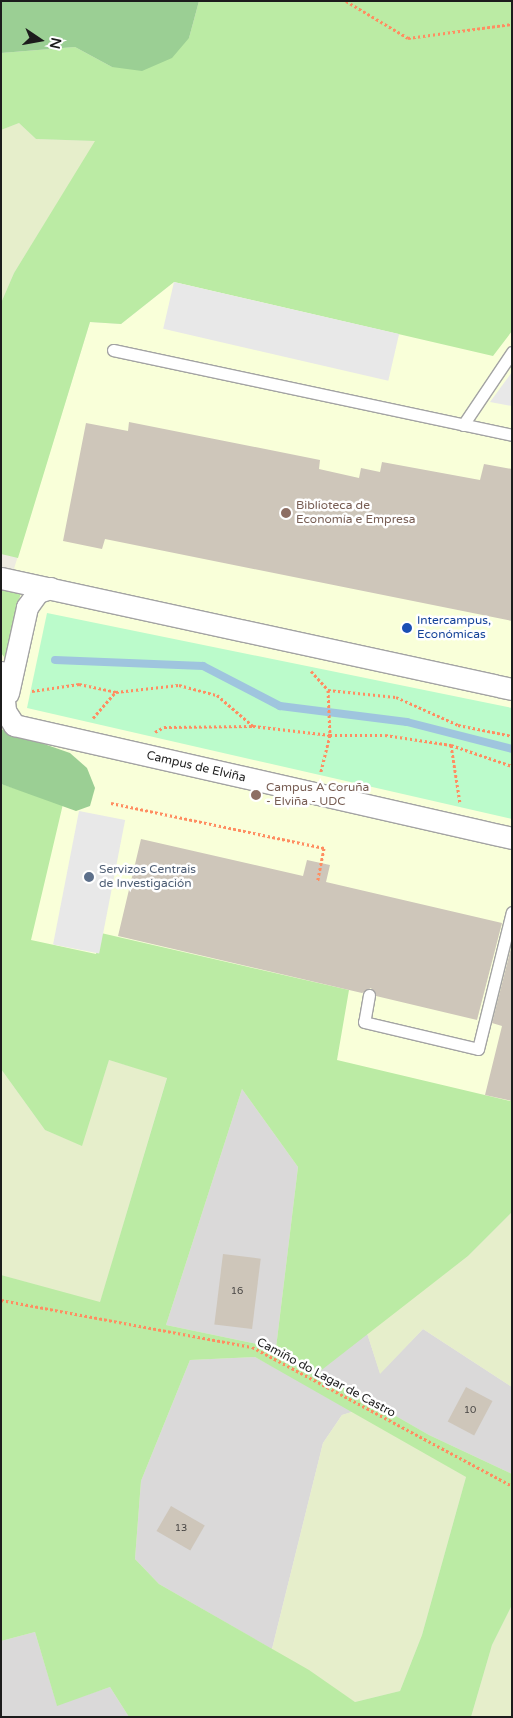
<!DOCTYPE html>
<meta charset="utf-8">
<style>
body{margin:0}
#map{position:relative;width:513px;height:1718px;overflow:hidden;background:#eeece1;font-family:"Varela Round",sans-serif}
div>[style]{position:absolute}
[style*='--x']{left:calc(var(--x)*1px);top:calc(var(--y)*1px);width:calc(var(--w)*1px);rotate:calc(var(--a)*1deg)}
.residential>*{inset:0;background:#dad9d9}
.education>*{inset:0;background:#f9ffd9}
.farmland>*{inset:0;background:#e6eecb}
.grass>*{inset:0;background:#bbeba4}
.forest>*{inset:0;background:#9bcf94}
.park>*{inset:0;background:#bbfbcb}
.parking>*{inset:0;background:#e8e8e8;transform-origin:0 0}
.stream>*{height:8px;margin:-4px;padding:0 4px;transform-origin:4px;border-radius:4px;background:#9fc5de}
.building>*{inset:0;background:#cec6ba;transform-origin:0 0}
.path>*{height:3px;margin-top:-1.5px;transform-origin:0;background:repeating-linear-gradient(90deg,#ff8d61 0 2.5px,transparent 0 5px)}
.roads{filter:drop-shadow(1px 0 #a3a3a3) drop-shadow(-1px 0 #a3a3a3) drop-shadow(0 1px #a3a3a3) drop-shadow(0 -1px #a3a3a3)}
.service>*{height:11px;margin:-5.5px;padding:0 5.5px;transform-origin:5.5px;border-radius:5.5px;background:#fff}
.minor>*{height:21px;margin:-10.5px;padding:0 10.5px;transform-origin:10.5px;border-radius:10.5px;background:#fff}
.dots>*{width:14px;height:14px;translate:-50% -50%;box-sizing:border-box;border:2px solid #fff;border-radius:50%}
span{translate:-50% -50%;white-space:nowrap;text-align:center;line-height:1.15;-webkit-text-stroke:5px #fff;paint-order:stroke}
.number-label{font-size:10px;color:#484644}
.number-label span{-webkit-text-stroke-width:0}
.education-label{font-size:12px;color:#785e54}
.left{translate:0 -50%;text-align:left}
.transit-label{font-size:12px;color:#164399}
.street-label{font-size:12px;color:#1c1c1c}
.service-label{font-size:12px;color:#4e5e75}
.frame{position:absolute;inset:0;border:2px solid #1c1c1c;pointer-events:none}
.north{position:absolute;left:15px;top:15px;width:50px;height:50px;-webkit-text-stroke:4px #fff;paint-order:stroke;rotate:102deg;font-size:14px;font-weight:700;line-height:20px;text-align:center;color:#1c1c1c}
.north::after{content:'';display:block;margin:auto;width:18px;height:22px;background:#1c1c1c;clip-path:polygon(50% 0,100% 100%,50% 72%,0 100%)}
</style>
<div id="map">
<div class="residential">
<i style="clip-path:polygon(242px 1089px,298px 1167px,276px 1348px,166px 1325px)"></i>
<i style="clip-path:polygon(423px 1329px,512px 1387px,512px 1474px,429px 1435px,318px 1372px,367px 1333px,380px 1373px)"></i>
<i style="clip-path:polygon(255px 1357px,355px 1411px,342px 1415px,323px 1443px,272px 1649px,159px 1584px,135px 1559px,141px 1481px,190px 1360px)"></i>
<i style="clip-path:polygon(35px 1632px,57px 1705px,110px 1687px,129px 1717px,1px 1717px,1px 1641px)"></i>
</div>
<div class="education">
<i style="clip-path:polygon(512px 273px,512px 1163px,1px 979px,1px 611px,90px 322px,121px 324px,174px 282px)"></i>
</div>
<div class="farmland">
<i style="clip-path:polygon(19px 123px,36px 139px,96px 141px,14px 273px,1px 303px,1px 130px)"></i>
<i style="clip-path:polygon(109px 1060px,167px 1077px,100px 1303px,1px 1275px,1px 1069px,45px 1130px,81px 1145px)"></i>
<i style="clip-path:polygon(512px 1212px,512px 1387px,423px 1329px,380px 1374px,367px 1333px,468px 1256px)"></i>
<i style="clip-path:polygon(355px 1411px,466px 1477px,422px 1635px,400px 1691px,355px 1702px,272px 1649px,323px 1443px,342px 1415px)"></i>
<i style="clip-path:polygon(512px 1605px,512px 1717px,471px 1717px,492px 1645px)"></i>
</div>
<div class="grass">
<i style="clip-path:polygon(199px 1px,512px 1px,512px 331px,493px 356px,174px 282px,121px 324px,90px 322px,18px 558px,1px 554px,1px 303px,14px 273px,95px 141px,36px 139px,19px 123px,1px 130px,1px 53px,75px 47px,112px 67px,189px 38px)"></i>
<i style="clip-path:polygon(1px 584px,22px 588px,5px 658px,1px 653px)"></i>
<i style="clip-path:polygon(evenodd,1px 784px,63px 804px,31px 940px,96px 954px,101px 933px,349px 990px,337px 1060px,510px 1101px,512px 1097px,512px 1212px,468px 1256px,319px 1372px,429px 1435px,512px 1474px,512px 1605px,492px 1645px,471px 1717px,129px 1717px,110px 1687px,57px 1706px,35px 1632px,1px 1641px,1px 1275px,100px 1302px,167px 1078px,109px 1060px,82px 1146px,45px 1130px,1px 1069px,1px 784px,242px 1089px,298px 1167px,276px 1348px,166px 1325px,242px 1089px,1px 784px,255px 1357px,466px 1477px,422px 1635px,400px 1691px,355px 1702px,309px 1670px,159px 1584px,135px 1559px,141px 1481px,190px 1360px,255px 1357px)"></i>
</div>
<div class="forest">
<i style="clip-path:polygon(1px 1px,199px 1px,189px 38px,172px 58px,142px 71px,112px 67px,75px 47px,1px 53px)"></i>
<i style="clip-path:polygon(1px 729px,70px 753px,87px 768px,95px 788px,90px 806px,76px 811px,1px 784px)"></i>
</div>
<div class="park">
<i style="clip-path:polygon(47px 613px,512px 708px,512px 819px,27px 708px)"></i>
</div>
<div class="parking">
<i style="left:174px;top:282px;width:231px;height:48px;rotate:13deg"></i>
<i style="clip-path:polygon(512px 372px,512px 406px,490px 402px)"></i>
<i style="left:79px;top:811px;width:47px;height:136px;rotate:11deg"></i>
</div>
<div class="stream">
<i style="--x:55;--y:660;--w:148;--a:2.3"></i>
<i style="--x:203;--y:666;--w:87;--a:27.5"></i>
<i style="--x:280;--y:706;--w:128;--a:7.2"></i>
<i style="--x:407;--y:722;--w:108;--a:14.4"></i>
</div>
<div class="building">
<i style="clip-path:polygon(129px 422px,320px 460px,319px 469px,359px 478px,361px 468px,380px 472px,382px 462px,480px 480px,484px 464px,512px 469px,512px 621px,105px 539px,102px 549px,63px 541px,86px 423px,128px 431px)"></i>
<i style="clip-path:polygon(141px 839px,303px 876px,307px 860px,330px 865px,326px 882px,502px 923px,477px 1020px,376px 996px,371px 988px,362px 993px,118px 936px)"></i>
<i style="clip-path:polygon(512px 944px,512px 1101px,485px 1095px,502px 1026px,492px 1023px)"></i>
<i style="left:223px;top:1254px;width:38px;height:71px;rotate:7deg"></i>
<i style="left:466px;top:1387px;width:30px;height:39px;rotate:28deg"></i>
<i style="left:171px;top:1506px;width:39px;height:29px;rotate:30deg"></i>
</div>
<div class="path">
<i style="--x:346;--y:1;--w:72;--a:30.8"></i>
<i style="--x:408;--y:38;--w:105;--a:-7.7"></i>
<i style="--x:311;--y:671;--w:25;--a:48"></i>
<i style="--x:328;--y:690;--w:45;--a:87.5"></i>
<i style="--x:330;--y:735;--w:38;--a:104"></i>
<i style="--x:328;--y:690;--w:68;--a:5.9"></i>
<i style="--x:396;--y:697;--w:68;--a:24.3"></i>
<i style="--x:458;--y:725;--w:55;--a:11.5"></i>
<i style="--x:32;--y:691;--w:48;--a:-8.5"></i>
<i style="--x:79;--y:684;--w:38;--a:12"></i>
<i style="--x:116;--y:692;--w:63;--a:-6.3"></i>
<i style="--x:179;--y:685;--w:39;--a:15"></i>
<i style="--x:217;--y:695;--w:48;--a:40.7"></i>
<i style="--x:253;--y:726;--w:78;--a:6.7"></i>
<i style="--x:330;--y:735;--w:55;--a:0"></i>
<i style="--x:385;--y:735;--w:67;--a:8.6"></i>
<i style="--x:451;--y:745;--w:59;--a:81.2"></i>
<i style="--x:93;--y:718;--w:35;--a:-49"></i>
<i style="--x:155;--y:732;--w:10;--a:-29"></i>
<i style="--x:164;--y:727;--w:89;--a:-0.6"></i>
<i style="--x:451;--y:745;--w:65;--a:19"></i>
<i style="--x:111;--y:803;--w:218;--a:11.9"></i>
<i style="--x:324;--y:848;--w:33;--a:101"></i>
<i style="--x:1;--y:1300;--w:255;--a:10.6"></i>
<i style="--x:252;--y:1347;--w:295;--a:28.1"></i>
</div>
<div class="roads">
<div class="service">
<i style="--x:113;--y:350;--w:408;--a:12"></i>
<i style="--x:463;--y:425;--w:88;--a:-56.1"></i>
<i style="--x:369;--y:995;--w:27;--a:100"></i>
<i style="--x:364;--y:1022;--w:117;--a:13.3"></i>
<i style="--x:478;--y:1049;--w:141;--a:-76.1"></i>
</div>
<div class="minor">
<i style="--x:1;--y:578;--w:523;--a:12.26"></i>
<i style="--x:1;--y:672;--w:39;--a:84"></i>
<i style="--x:5;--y:711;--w:17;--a:57"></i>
<i style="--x:14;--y:725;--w:511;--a:12.78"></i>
<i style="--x:8;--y:693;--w:88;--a:-77.5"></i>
<i style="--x:27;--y:607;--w:19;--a:-54"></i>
<i style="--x:38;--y:592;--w:13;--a:-18"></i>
</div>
</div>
<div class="dots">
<i style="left:286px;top:513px;background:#8d6e63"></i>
<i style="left:407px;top:628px;background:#1a4fb4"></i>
<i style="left:256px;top:795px;background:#8d6e63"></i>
<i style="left:89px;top:877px;background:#5c6f8a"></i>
</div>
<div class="number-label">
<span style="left:237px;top:1292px">16</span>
<span style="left:470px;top:1411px">10</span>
<span style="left:181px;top:1529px">13</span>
</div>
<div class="education-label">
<span class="left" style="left:296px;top:513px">Biblioteca de<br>Economía e Empresa</span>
<span class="left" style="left:266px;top:795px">Campus A Coruña<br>- Elviña - UDC</span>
</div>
<div class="transit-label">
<span class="left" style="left:417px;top:628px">Intercampus,<br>Económicas</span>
</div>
<div class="street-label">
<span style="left:196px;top:767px;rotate:13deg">Campus de Elviña</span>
<span style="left:326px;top:1378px;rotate:28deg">Camiño do Lagar de Castro</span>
</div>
<div class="service-label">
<span class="left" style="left:99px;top:877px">Servizos Centrais<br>de Investigación</span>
</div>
<div class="frame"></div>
<div class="north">N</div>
</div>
